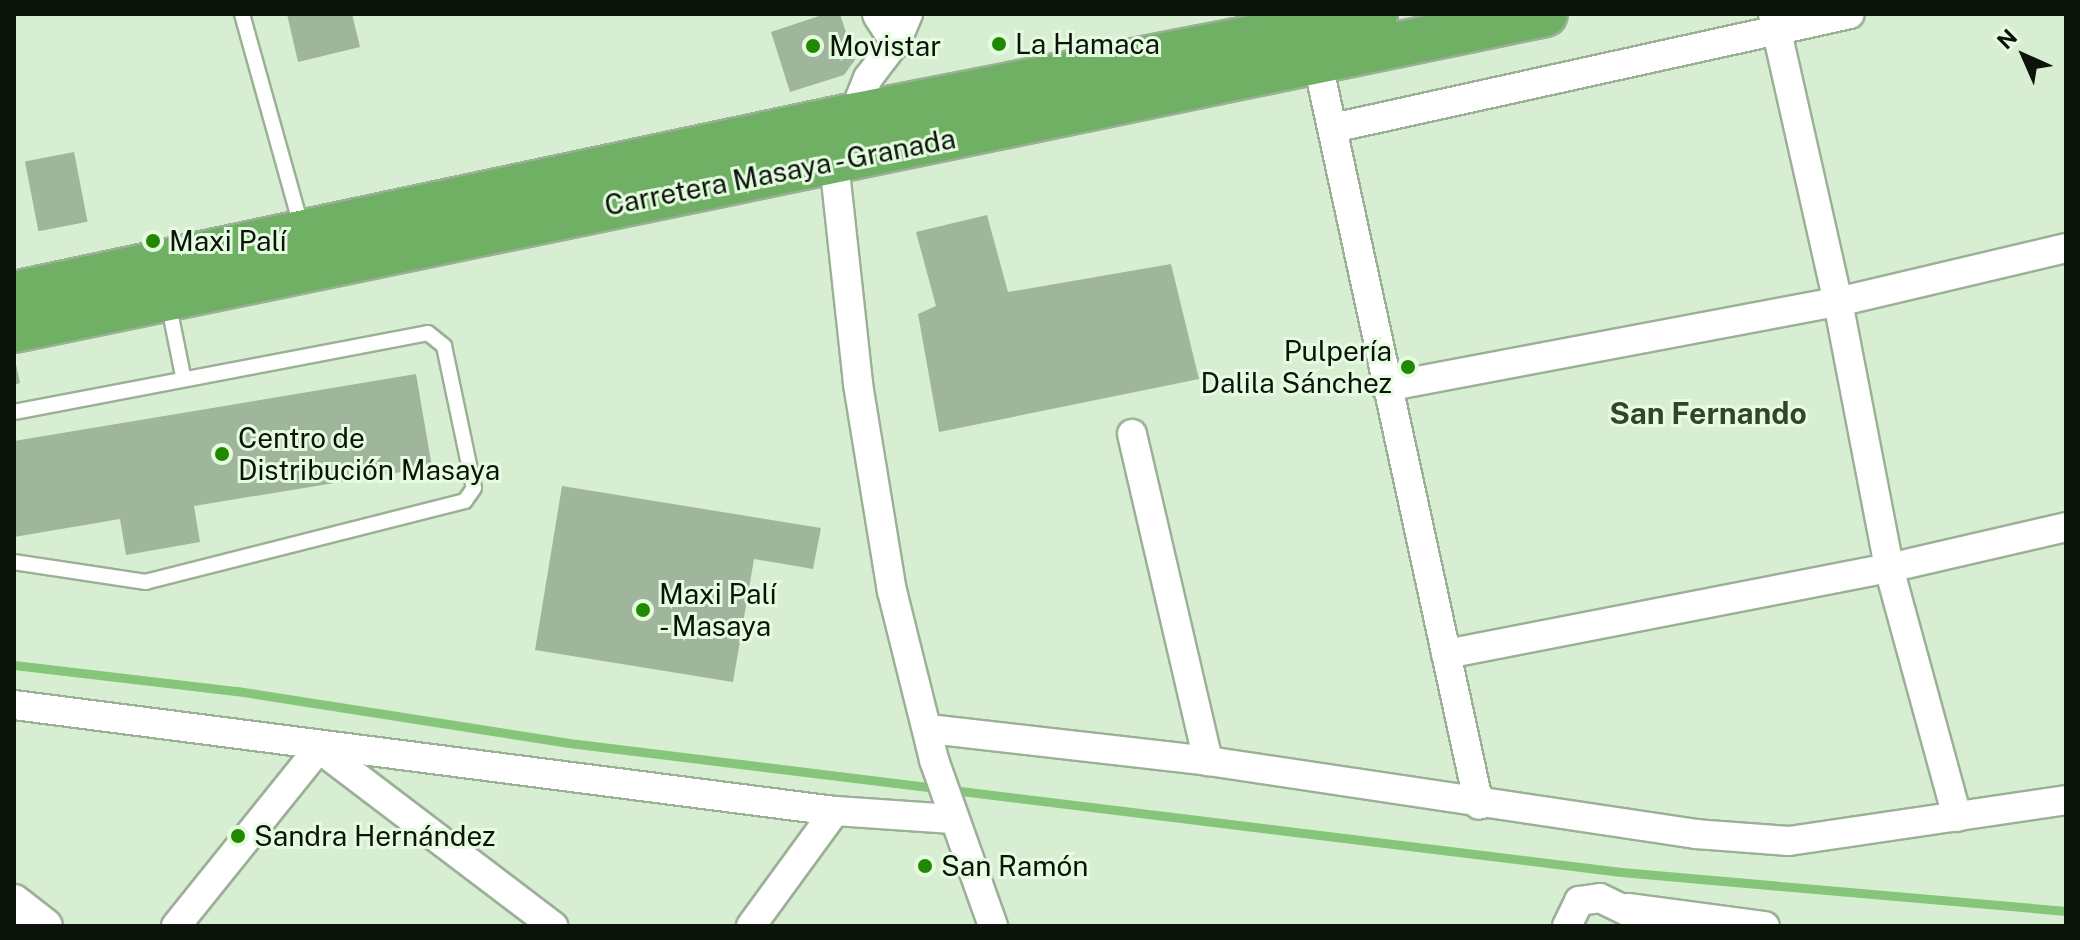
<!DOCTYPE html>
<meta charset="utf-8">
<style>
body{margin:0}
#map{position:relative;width:2080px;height:940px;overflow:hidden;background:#d8eed3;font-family:"Public Sans",sans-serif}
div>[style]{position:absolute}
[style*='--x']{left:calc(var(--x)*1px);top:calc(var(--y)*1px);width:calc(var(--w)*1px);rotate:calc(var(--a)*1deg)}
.stream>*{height:9px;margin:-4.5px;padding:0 4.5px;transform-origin:4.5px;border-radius:4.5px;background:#86c67a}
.building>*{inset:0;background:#a0b69c;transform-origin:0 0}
.roads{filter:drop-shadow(2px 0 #9bb097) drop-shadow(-2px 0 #9bb097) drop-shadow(0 2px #9bb097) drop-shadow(0 -2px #9bb097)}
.service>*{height:14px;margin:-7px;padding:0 7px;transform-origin:7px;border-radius:7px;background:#fff}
.minor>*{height:28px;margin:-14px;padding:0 14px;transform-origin:14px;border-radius:14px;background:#fff}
.tertiary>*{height:34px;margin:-17px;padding:0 17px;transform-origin:17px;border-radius:17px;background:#fff}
.trunk>*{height:44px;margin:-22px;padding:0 22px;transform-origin:22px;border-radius:22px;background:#70b064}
.dots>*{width:22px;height:22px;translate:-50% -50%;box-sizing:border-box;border:4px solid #e5fce0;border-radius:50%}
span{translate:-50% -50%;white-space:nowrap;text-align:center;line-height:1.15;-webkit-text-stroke:6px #e5fce0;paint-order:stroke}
.poi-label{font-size:28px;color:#0b130a}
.left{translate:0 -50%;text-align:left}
.right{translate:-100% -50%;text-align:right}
.street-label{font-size:28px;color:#0b130a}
.neighbourhood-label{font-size:30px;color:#32442e;font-weight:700}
.frame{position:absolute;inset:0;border:16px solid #0b130a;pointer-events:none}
.north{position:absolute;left:1984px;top:16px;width:80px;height:80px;-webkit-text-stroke:6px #e5fce0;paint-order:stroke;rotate:315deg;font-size:22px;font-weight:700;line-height:32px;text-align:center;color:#0b130a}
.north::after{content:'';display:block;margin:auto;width:28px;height:36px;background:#0b130a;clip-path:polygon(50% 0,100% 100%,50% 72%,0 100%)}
</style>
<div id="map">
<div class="stream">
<i style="--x:14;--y:665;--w:225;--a:6.7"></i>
<i style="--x:237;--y:691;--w:336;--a:8.9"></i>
<i style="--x:569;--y:743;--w:1060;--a:6.99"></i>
<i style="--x:1621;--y:872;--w:447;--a:5"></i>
</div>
<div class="building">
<i style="clip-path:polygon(287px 14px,352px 14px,360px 47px,298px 62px)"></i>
<i style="clip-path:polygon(825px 14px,840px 14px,855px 60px,844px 75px,790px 92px,771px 32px)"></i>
<i style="left:74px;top:152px;width:71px;height:50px;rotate:79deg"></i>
<i style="clip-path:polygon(987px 215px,1008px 292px,1171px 264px,1199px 379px,939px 432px,918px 314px,936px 306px,916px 232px)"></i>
<i style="clip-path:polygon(14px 355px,20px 383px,14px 385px)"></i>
<i style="clip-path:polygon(416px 374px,432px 467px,194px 506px,200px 542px,126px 555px,120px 519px,14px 537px,14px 441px)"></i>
<i style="clip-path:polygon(562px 486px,821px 528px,813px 569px,754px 559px,733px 682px,535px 650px)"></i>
</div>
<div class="roads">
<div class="service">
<i style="--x:242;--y:14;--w:223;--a:74.4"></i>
<i style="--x:168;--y:302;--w:76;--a:78.5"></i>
<i style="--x:14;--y:412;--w:421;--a:-10.8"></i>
<i style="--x:428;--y:333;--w:21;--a:39"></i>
<i style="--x:444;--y:346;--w:145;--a:78.1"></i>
<i style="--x:474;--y:488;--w:16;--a:125"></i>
<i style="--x:465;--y:501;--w:329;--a:165.8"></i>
<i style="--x:146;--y:582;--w:134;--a:-171.4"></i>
</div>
<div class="minor">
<i style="--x:908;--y:14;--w:28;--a:113"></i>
<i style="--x:897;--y:40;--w:48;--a:127.3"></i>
<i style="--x:868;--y:78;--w:91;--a:112"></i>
<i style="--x:834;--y:162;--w:223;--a:83.8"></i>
<i style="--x:858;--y:384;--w:210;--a:80.7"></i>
<i style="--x:892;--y:591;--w:174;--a:76"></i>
<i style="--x:934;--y:760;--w:176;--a:70.4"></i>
<i style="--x:1773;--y:14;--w:295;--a:77.3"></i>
<i style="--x:1838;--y:302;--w:271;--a:79.1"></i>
<i style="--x:1889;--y:568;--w:258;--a:74.7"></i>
<i style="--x:1318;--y:64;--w:758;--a:77.74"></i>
<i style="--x:1333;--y:128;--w:529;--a:-12.43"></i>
<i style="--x:1386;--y:387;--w:460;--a:-10.7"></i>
<i style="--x:1838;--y:302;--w:234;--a:-13.3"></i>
<i style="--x:1132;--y:434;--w:336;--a:76.9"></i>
<i style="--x:1446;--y:654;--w:451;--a:-11"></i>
<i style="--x:1889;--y:568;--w:182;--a:-13"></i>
<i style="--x:14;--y:705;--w:828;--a:7.36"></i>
<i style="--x:929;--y:729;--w:281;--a:6.5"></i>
<i style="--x:1208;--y:761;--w:493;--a:8.5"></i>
<i style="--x:1696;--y:834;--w:93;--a:4.3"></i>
<i style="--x:1789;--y:841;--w:280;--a:-8.4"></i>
<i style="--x:320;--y:749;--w:293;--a:37.2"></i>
<i style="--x:1628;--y:908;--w:138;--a:7.5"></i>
<i style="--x:176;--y:926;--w:228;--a:-51.2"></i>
<i style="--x:751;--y:926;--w:142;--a:-53.9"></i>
<i style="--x:835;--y:811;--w:118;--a:3.9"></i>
<i style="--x:1567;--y:926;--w:28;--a:-64"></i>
<i style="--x:1579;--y:901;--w:21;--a:-8"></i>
<i style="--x:1600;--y:898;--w:46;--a:26"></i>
</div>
<div class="tertiary">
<i style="--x:880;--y:14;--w:31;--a:57"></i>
<i style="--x:14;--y:902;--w:39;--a:38"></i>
</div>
<div class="trunk">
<i style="--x:14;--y:294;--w:856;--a:-12.01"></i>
<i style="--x:851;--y:116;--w:534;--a:-11.02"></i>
<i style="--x:14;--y:330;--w:1563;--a:-11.66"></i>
</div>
</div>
<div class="dots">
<i style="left:999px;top:44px;background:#208901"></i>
<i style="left:813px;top:46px;background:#208901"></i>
<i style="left:153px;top:241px;background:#208901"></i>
<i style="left:1408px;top:367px;background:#208901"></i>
<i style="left:222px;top:454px;background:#208901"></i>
<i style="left:643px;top:610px;background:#208901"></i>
<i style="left:238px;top:836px;background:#208901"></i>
<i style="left:925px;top:866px;background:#208901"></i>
</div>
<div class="poi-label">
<span class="left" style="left:1015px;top:44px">La Hamaca</span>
<span class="left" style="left:829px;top:46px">Movistar</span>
<span class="left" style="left:169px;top:241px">Maxi Palí</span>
<span class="right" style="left:1392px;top:367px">Pulpería<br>Dalila Sánchez</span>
<span class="left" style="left:238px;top:454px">Centro de<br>Distribución Masaya</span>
<span class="left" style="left:659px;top:610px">Maxi Palí<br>- Masaya</span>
<span class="left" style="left:254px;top:836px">Sandra Hernández</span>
<span class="left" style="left:941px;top:866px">San Ramón</span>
</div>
<div class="street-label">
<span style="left:780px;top:172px;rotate:-11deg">Carretera Masaya - Granada</span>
</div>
<div class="neighbourhood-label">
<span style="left:1708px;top:413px">San Fernando</span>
</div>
<div class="frame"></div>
<div class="north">N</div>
</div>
